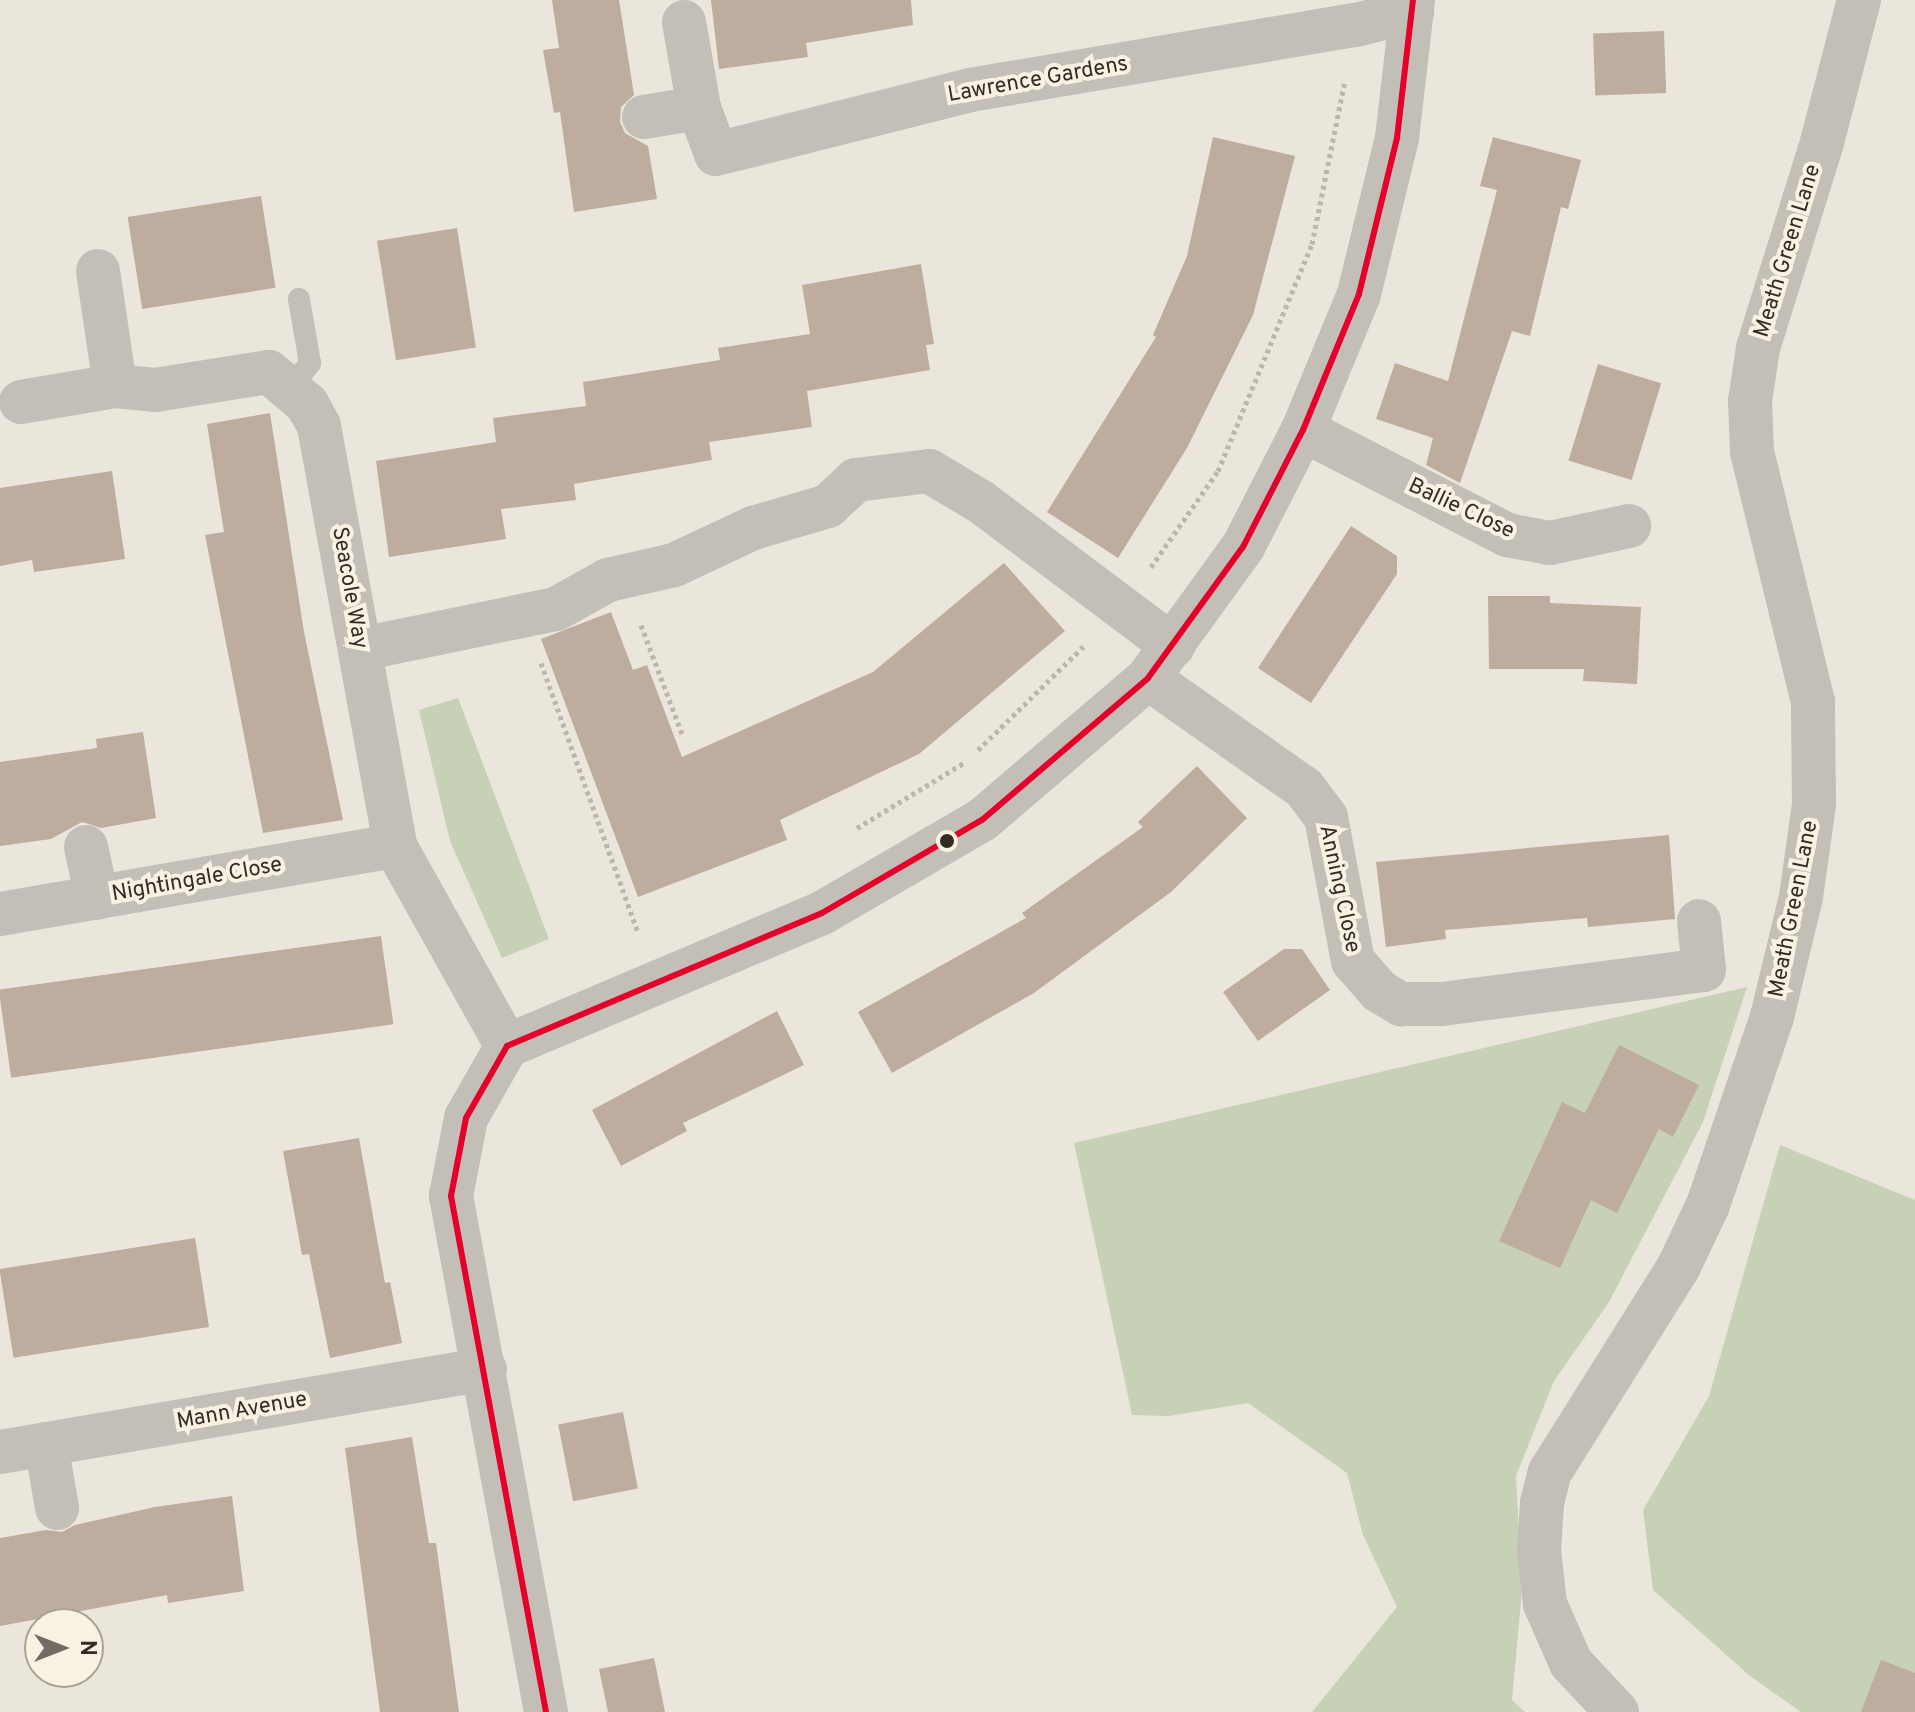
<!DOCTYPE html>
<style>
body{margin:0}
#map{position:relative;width:1915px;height:1712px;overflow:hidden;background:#eae6dc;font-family:Overpass,sans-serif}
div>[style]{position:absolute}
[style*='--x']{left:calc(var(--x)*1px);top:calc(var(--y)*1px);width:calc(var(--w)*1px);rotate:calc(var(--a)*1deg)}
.green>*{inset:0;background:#c7d1b6}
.building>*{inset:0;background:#beac9e;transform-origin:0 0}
.path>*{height:5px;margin-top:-2.5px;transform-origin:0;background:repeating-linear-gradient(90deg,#bcb6ae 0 4px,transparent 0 8px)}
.service>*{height:22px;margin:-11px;padding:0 11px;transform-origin:11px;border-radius:11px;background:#c3beb6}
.minor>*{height:44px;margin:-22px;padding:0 22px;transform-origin:22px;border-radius:22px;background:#c3beb6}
.tertiary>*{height:44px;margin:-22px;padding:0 22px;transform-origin:22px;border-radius:22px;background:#c3beb6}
.bus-1>*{height:6px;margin:-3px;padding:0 3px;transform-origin:3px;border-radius:3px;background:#e4002b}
.dots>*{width:22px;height:22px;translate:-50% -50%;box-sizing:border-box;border:4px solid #f8f2e2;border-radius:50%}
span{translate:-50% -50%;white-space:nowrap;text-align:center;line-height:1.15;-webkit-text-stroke:8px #f8f2e2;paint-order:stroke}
.street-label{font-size:22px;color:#332b25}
.north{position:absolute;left:24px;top:1608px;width:80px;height:80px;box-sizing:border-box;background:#f8f2e2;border:2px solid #a9a296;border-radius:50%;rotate:90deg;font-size:22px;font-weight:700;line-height:32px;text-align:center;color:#332b25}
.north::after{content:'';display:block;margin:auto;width:28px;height:36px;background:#736c65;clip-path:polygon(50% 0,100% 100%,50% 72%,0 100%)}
</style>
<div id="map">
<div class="green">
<i style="clip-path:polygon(458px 698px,549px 939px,502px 958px,450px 841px,419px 710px)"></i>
<i style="clip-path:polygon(1747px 987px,1703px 1122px,1609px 1302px,1554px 1381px,1516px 1476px,1522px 1590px,1512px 1700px,1525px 1712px,1312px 1712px,1397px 1607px,1363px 1535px,1347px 1473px,1248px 1403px,1168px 1416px,1132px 1415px,1074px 1143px)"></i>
<i style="clip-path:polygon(1780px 1145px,1915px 1200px,1915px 1712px,1801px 1712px,1750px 1676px,1653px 1590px,1643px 1510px,1709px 1396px)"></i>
</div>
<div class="building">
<i style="clip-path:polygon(552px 0,619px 0,634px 95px,621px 107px,620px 122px,625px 133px,648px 146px,657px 199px,574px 212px,560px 112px,554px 113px,543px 50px,559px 48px)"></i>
<i style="clip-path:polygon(711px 0,911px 0,913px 25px,806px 43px,808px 57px,719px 69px)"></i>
<i style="left:1664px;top:31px;width:62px;height:71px;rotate:88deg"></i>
<i style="clip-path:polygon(1213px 137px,1295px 156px,1253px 315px,1187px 448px,1118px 558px,1047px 512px,1156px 337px,1153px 335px,1187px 256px)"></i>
<i style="clip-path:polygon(1493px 137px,1581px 160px,1568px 209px,1561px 207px,1530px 336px,1512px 331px,1460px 483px,1426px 465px,1433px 438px,1376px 419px,1395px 363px,1448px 381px,1497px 190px,1480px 186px)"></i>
<i style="left:261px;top:196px;width:93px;height:135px;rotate:81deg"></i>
<i style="left:457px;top:228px;width:121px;height:81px;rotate:81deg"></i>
<i style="clip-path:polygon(921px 264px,934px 344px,926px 345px,930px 370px,807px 391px,812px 427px,709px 442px,712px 460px,574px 484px,576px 500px,501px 509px,506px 539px,389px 557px,376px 461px,496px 442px,493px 418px,586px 406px,583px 382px,720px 360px,718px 348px,810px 334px,802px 285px)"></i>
<i style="left:1598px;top:364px;width:66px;height:101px;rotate:17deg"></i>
<i style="clip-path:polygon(270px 413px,304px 632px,343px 820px,263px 833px,205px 535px,224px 532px,207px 424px)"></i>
<i style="clip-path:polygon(112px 471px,125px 559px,34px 572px,32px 560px,0 566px,0 488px)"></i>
<i style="clip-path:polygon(1351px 526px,1397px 556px,1397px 574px,1311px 703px,1258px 668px)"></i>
<i style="clip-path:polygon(1004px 563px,1065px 631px,919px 754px,780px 820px,787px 840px,638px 897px,541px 639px,611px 612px,633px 670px,647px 665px,682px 757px,873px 672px)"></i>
<i style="clip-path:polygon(1488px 596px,1550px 596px,1550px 603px,1641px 607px,1637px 684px,1583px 681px,1584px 669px,1489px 669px)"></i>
<i style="clip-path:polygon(143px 732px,156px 818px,101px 828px,82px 822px,51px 839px,0 846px,0 762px,97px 748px,96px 739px)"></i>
<i style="clip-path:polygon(1197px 766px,1247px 818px,1171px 892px,1034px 993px,892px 1073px,858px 1012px,1026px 918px,1022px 913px,1143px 827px,1138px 822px)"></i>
<i style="clip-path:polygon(1669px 835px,1675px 919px,1588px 927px,1587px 918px,1445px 930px,1446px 939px,1386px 947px,1376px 862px)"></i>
<i style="left:381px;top:936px;width:89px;height:386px;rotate:82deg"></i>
<i style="clip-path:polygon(1284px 949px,1302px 949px,1330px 990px,1258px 1041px,1223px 992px)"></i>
<i style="clip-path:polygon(777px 1011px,804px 1065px,683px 1123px,687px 1131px,621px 1166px,592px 1110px)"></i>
<i style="clip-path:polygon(1619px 1045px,1699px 1085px,1673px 1137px,1659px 1129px,1617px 1213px,1591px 1200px,1560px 1268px,1499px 1241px,1562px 1102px,1585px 1113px)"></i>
<i style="clip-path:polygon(359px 1138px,385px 1283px,390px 1282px,402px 1343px,330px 1358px,309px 1254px,302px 1255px,283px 1151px)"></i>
<i style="left:195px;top:1238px;width:90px;height:198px;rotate:81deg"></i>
<i style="left:623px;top:1412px;width:78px;height:66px;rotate:79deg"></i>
<i style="clip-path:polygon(412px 1437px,429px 1543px,436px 1543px,459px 1712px,380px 1712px,345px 1448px)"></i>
<i style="clip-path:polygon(232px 1496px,244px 1591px,168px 1603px,167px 1595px,0 1626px,0 1538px,46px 1530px,62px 1532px,75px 1525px,155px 1507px)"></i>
<i style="clip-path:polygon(654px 1658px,665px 1712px,608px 1712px,599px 1669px)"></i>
<i style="clip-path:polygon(1881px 1660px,1915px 1673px,1915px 1712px,1861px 1712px)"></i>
</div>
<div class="path">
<i style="--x:1151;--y:567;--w:117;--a:-55.1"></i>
<i style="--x:1218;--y:471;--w:246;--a:-67.5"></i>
<i style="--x:1312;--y:244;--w:167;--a:-78.6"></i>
<i style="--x:641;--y:625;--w:119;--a:69.3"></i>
<i style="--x:541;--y:663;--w:287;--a:70.2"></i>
<i style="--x:978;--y:750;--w:150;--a:-44.5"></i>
<i style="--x:857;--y:828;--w:127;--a:-31.4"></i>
</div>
<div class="service">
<i style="--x:290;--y:388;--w:32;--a:-51"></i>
<i style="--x:310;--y:363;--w:65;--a:-99.8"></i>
</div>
<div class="minor">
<i style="--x:684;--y:22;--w:87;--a:80.1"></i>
<i style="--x:644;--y:117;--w:56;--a:-9.3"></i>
<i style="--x:699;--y:108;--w:49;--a:69.7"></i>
<i style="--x:716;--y:154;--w:262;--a:-14.1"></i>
<i style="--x:970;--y:90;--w:391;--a:-9.6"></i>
<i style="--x:1356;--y:25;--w:58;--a:-14"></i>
<i style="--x:98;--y:271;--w:116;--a:81.6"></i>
<i style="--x:21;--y:402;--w:95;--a:-9.7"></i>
<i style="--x:115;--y:386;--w:40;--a:5.7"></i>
<i style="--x:155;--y:390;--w:115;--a:-9"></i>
<i style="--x:269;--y:372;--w:50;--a:40.1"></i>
<i style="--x:307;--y:404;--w:25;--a:61"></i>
<i style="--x:319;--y:426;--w:427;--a:79.7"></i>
<i style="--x:395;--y:846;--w:229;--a:60.8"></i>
<i style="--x:1303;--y:430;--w:229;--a:27.2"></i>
<i style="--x:1507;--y:535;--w:44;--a:10.5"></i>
<i style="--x:1550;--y:543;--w:81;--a:-12.1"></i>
<i style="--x:361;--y:649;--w:199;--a:-11.6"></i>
<i style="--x:556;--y:609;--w:60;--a:-29.1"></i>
<i style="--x:608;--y:580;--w:68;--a:-12.8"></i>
<i style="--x:674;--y:565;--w:87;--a:-25.1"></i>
<i style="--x:753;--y:528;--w:78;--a:-16.3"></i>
<i style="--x:828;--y:506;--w:38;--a:-43"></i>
<i style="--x:856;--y:480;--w:74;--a:-7"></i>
<i style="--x:929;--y:471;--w:61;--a:30.8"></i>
<i style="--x:981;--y:502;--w:240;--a:36.9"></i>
<i style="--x:1148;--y:678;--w:191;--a:35.2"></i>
<i style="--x:1304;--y:788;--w:36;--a:53"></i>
<i style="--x:1326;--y:817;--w:147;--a:79.4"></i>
<i style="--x:1353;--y:961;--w:40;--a:49"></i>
<i style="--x:1379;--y:991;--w:26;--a:31"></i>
<i style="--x:1401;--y:1004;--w:41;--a:0"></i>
<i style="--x:1442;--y:1004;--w:264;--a:-7.4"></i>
<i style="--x:1704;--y:970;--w:49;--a:-95.8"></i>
<i style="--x:86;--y:847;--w:52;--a:77.8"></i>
<i style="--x:0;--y:914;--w:401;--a:-9.8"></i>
<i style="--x:46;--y:1444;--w:65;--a:80.2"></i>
<i style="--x:0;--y:1452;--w:492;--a:-9.7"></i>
</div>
<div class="tertiary">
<i style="--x:546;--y:1712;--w:525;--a:-100.43"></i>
<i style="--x:451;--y:1196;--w:79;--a:-79.1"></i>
<i style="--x:466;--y:1118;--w:83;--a:-60.3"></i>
<i style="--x:507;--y:1046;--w:342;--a:-22.9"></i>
<i style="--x:822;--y:913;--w:185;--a:-30.2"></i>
<i style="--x:982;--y:820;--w:218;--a:-40.5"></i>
<i style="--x:1148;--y:678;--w:162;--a:-54.1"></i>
<i style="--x:1243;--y:547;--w:131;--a:-62.9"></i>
<i style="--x:1303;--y:430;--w:147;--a:-67.6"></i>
<i style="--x:1359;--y:294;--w:161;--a:-76.3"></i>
<i style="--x:1397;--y:138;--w:139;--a:-83.4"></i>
<i style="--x:1617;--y:1712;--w:67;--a:-133.2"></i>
<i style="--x:1571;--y:1663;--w:64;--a:-113.8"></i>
<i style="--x:1545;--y:1604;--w:54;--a:-96.3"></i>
<i style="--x:1539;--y:1550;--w:47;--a:-86.3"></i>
<i style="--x:1542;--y:1503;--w:32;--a:-76"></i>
<i style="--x:1550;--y:1472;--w:243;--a:-57.9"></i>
<i style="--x:1679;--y:1266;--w:68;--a:-64.6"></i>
<i style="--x:1708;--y:1205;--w:199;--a:-71.2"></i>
<i style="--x:1772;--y:1017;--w:123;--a:-76.4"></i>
<i style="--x:1801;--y:897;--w:93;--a:-82"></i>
<i style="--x:1814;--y:805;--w:103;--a:-90.6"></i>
<i style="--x:1813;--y:702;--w:257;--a:-103.7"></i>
<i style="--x:1752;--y:452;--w:51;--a:-92.2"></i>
<i style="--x:1750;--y:401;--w:54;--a:-81.4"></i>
<i style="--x:1758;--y:348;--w:216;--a:-72.7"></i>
<i style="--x:1822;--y:142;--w:147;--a:-75.4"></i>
</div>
<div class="bus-1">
<i style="--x:546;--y:1712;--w:525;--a:-100.43"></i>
<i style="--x:451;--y:1196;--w:79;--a:-79.1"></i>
<i style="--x:466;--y:1118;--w:83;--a:-60.3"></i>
<i style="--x:507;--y:1046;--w:342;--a:-22.9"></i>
<i style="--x:822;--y:913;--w:185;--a:-30.2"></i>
<i style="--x:982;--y:820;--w:218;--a:-40.5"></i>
<i style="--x:1148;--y:678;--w:162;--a:-54.1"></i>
<i style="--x:1243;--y:547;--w:131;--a:-62.9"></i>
<i style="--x:1303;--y:430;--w:147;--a:-67.6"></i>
<i style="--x:1359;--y:294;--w:161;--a:-76.3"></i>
<i style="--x:1397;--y:138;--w:139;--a:-83.4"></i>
</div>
<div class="dots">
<i style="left:947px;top:841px;background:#332b25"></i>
</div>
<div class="street-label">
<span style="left:1038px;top:80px;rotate:-10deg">Lawrence Gardens</span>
<span style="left:1788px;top:251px;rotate:-73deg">Meath Green Lane</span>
<span style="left:1461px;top:509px;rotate:25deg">Ballie Close</span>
<span style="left:349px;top:588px;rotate:80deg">Seacole Way</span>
<span style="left:197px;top:880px;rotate:-10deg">Nightingale Close</span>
<span style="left:1339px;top:889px;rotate:78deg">Anning Close</span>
<span style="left:1794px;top:909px;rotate:-79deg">Meath Green Lane</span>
<span style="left:242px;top:1411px;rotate:-10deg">Mann Avenue</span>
</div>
<div class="north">N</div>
</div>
